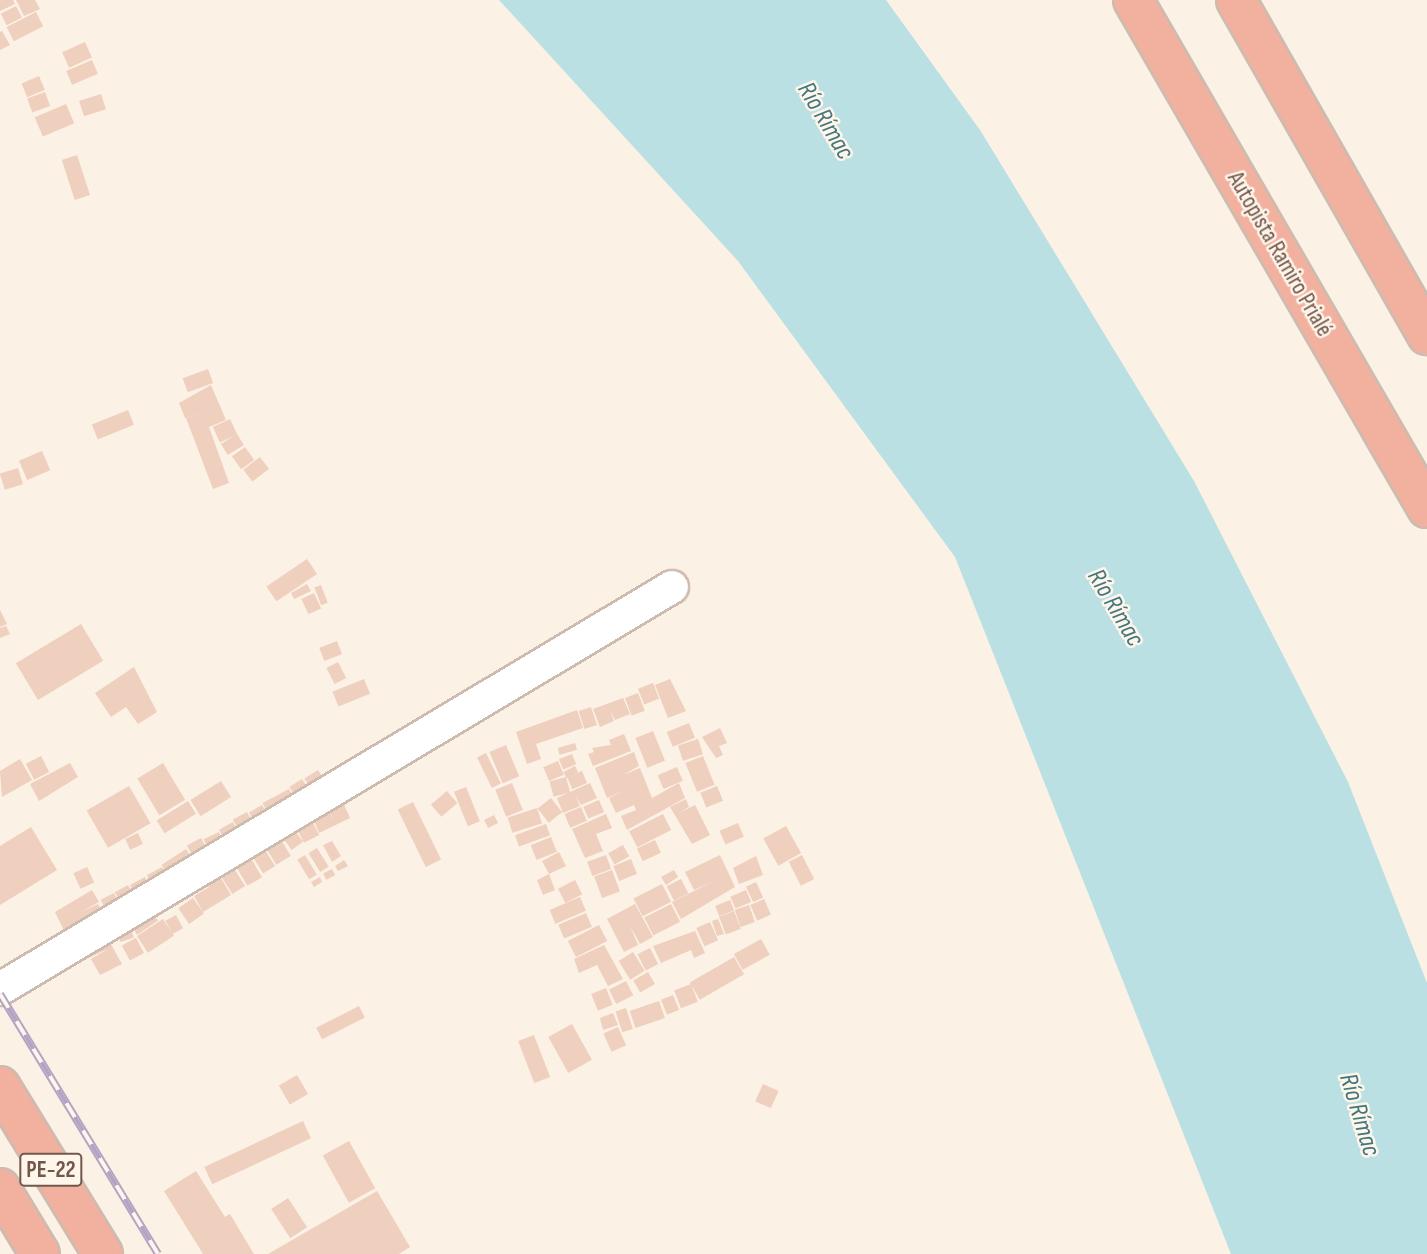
<!DOCTYPE html>
<meta charset="utf-8">
<style>
body{margin:0}
#map{position:relative;width:1427px;height:1254px;overflow:hidden;background:#fbf1e5;font-family:"Sofia Sans Condensed",sans-serif}
div>[style]{position:absolute}
[style*='--x']{left:calc(var(--x)*1px);top:calc(var(--y)*1px);width:calc(var(--w)*1px);rotate:calc(var(--a)*1deg)}
.water>*{inset:0;background:#bae0e3}
.building>*{inset:0;background:#efcfbe;transform-origin:0 0}
.roads{filter:drop-shadow(2px 0 #cebbaf) drop-shadow(-2px 0 #cebbaf) drop-shadow(0 2px #cebbaf) drop-shadow(0 -2px #cebbaf)}
.street>*{height:32px;margin:-16px;padding:0 16px;transform-origin:16px;border-radius:16px;background:#fff}
.highway>*{height:38px;margin:-19px;padding:0 19px;transform-origin:19px;border-radius:19px;background:#f2b09f}
.rail>*{height:8px;margin-top:-4px;transform-origin:0;background:repeating-linear-gradient(90deg,#fef5eb 0 16px,#b3a4c4 0 32px);box-sizing:border-box;border-block:2px solid #b3a4c4}
span{translate:-50% -50%;white-space:nowrap;text-align:center;line-height:1.15;-webkit-text-stroke:5px #fef5eb;paint-order:stroke}
.shield-label span{padding:2px 5px;background:#fef5eb;border:2px solid;border-radius:5px;-webkit-text-stroke-width:0}
.shield-label{font-size:23px;color:#72574b;font-weight:700}
.street-label{font-size:24px;color:#72574b}
.water-label{font-size:26px;color:#43777e;font-style:italic}
</style>
<div id="map">
<div class="water">
<i style="clip-path:polygon(499px 0,886px 0,980px 130px,1194px 481px,1348px 782px,1427px 983px,1427px 1254px,1231px 1254px,955px 557px,738px 261px)"></i>
</div>
<div class="building">
<i style="clip-path:polygon(0 0,13px 0,15px 4px,0 11px)"></i>
<i style="clip-path:polygon(16px 0,35px 0,40px 9px,24px 16px)"></i>
<i style="left:16px;top:6px;width:13px;height:17px;rotate:63deg"></i>
<i style="left:36px;top:12px;width:16px;height:33px;rotate:63deg"></i>
<i style="clip-path:polygon(2px 31px,10px 45px,0 50px,0 32px)"></i>
<i style="left:85px;top:42px;width:17px;height:25px;rotate:66deg"></i>
<i style="left:92px;top:60px;width:15px;height:28px;rotate:67deg"></i>
<i style="left:39px;top:76px;width:15px;height:19px;rotate:67deg"></i>
<i style="left:45px;top:92px;width:15px;height:19px;rotate:70deg"></i>
<i style="left:101px;top:94px;width:16px;height:23px;rotate:72deg"></i>
<i style="left:66px;top:104px;width:21px;height:34px;rotate:67deg"></i>
<i style="left:77px;top:155px;width:42px;height:16px;rotate:72deg"></i>
<i style="left:208px;top:369px;width:15px;height:27px;rotate:70deg"></i>
<i style="clip-path:polygon(211px 385px,226px 420px,209px 427px,229px 483px,213px 489px,186px 418px,203px 413px,185px 418px,179px 403px)"></i>
<i style="left:128px;top:410px;width:16px;height:39px;rotate:68deg"></i>
<i style="left:230px;top:419px;width:17px;height:19px;rotate:65deg"></i>
<i style="left:237px;top:434px;width:13px;height:19px;rotate:58deg"></i>
<i style="left:245px;top:447px;width:16px;height:16px;rotate:55deg"></i>
<i style="left:42px;top:451px;width:21px;height:25px;rotate:67deg"></i>
<i style="left:260px;top:457px;width:15px;height:21px;rotate:53deg"></i>
<i style="left:18px;top:468px;width:17px;height:19px;rotate:73deg"></i>
<i style="left:307px;top:559px;width:18px;height:49px;rotate:56deg"></i>
<i style="clip-path:polygon(307px 584px,311px 591px,294px 599px,291px 593px)"></i>
<i style="left:321px;top:585px;width:19px;height:7px;rotate:69deg"></i>
<i style="left:314px;top:593px;width:17px;height:14px;rotate:65deg"></i>
<i style="clip-path:polygon(0 610px,7px 624px,0 627px)"></i>
<i style="left:81px;top:624px;width:43px;height:76px;rotate:59deg"></i>
<i style="clip-path:polygon(6px 626px,10px 634px,0 638px,0 628px)"></i>
<i style="left:337px;top:641px;width:14px;height:19px;rotate:69deg"></i>
<i style="left:338px;top:662px;width:18px;height:13px;rotate:63deg"></i>
<i style="clip-path:polygon(134px 667px,157px 712px,138px 724px,126px 707px,111px 717px,95px 693px)"></i>
<i style="left:364px;top:679px;width:16px;height:34px;rotate:68deg"></i>
<i style="clip-path:polygon(670px 679px,686px 711px,668px 718px,655px 685px)"></i>
<i style="left:653px;top:683px;width:17px;height:16px;rotate:69deg"></i>
<i style="left:638px;top:693px;width:19px;height:14px;rotate:69deg"></i>
<i style="clip-path:polygon(623px 698px,630px 714px,615px 720px,610px 710px,614px 721px,600px 727px,593px 709px)"></i>
<i style="left:591px;top:707px;width:19px;height:13px;rotate:72deg"></i>
<i style="clip-path:polygon(577px 710px,583px 728px,536px 744px,541px 759px,527px 764px,516px 732px)"></i>
<i style="left:689px;top:723px;width:16px;height:24px;rotate:68deg"></i>
<i style="clip-path:polygon(720px 728px,727px 743px,719px 746px,723px 755px,716px 758px,702px 737px)"></i>
<i style="left:653px;top:731px;width:32px;height:19px;rotate:68deg"></i>
<i style="clip-path:polygon(624px 734px,631px 751px,593px 766px,588px 754px,594px 752px,592px 748px,611px 745px,609px 740px)"></i>
<i style="left:698px;top:739px;width:16px;height:21px;rotate:72deg"></i>
<i style="left:575px;top:743px;width:7px;height:18px;rotate:74deg"></i>
<i style="left:506px;top:745px;width:34px;height:18px;rotate:67deg"></i>
<i style="clip-path:polygon(634px 752px,639px 766px,623px 775px,640px 768px,652px 798px,679px 783px,685px 798px,627px 830px,621px 816px,636px 810px,634px 805px,616px 813px,609px 798px,625px 790px,607px 798px,595px 768px)"></i>
<i style="left:486px;top:753px;width:34px;height:10px;rotate:64deg"></i>
<i style="left:572px;top:754px;width:11px;height:14px;rotate:68deg"></i>
<i style="left:41px;top:756px;width:18px;height:17px;rotate:63deg"></i>
<i style="left:703px;top:756px;width:31px;height:19px;rotate:68deg"></i>
<i style="clip-path:polygon(20px 759px,32px 780px,2px 797px,0 771px)"></i>
<i style="left:558px;top:761px;width:15px;height:16px;rotate:67deg"></i>
<i style="clip-path:polygon(70px 763px,78px 777px,39px 801px,30px 784px)"></i>
<i style="left:163px;top:763px;width:43px;height:30px;rotate:59deg"></i>
<i style="left:575px;top:766px;width:7px;height:13px;rotate:63deg"></i>
<i style="left:677px;top:767px;width:15px;height:21px;rotate:67deg"></i>
<i style="left:318px;top:770px;width:19px;height:16px;rotate:58deg"></i>
<i style="left:582px;top:771px;width:13px;height:16px;rotate:67deg"></i>
<i style="left:566px;top:777px;width:16px;height:17px;rotate:75deg"></i>
<i style="left:302px;top:779px;width:19px;height:15px;rotate:58deg"></i>
<i style="left:221px;top:781px;width:19px;height:36px;rotate:58deg"></i>
<i style="left:512px;top:783px;width:29px;height:18px;rotate:68deg"></i>
<i style="clip-path:polygon(590px 783px,597px 798px,581px 805px,575px 794px,580px 806px,563px 813px,557px 798px)"></i>
<i style="left:129px;top:786px;width:43px;height:49px;rotate:60deg"></i>
<i style="left:717px;top:786px;width:16px;height:18px;rotate:68deg"></i>
<i style="left:466px;top:787px;width:37px;height:13px;rotate:68deg"></i>
<i style="left:289px;top:789px;width:19px;height:30px;rotate:62deg"></i>
<i style="left:447px;top:791px;width:16px;height:21px;rotate:50deg"></i>
<i style="left:551px;top:798px;width:18px;height:17px;rotate:52deg"></i>
<i style="clip-path:polygon(686px 799px,689px 807px,679px 813px,695px 805px,710px 835px,692px 844px,670px 807px)"></i>
<i style="clip-path:polygon(342px 800px,350px 818px,319px 833px,312px 816px,328px 809px,333px 820px,328px 806px)"></i>
<i style="left:599px;top:800px;width:13px;height:17px;rotate:67deg"></i>
<i style="left:188px;top:801px;width:15px;height:37px;rotate:58deg"></i>
<i style="left:413px;top:802px;width:64px;height:17px;rotate:64deg"></i>
<i style="left:262px;top:805px;width:16px;height:15px;rotate:60deg"></i>
<i style="left:581px;top:807px;width:15px;height:18px;rotate:67deg"></i>
<i style="left:537px;top:808px;width:16px;height:31px;rotate:72deg"></i>
<i style="left:247px;top:812px;width:19px;height:16px;rotate:62deg"></i>
<i style="clip-path:polygon(606px 814px,612px 828px,596px 834px,603px 851px,585px 858px,572px 829px)"></i>
<i style="left:663px;top:814px;width:18px;height:38px;rotate:63deg"></i>
<i style="left:494px;top:815px;width:9px;height:11px;rotate:63deg"></i>
<i style="left:311px;top:819px;width:18px;height:17px;rotate:63deg"></i>
<i style="left:233px;top:822px;width:21px;height:16px;rotate:61deg"></i>
<i style="left:738px;top:823px;width:15px;height:20px;rotate:67deg"></i>
<i style="left:546px;top:824px;width:12px;height:33px;rotate:70deg"></i>
<i style="left:786px;top:826px;width:31px;height:26px;rotate:61deg"></i>
<i style="clip-path:polygon(31px 827px,57px 870px,0 905px,0 846px)"></i>
<i style="left:293px;top:828px;width:17px;height:14px;rotate:54deg"></i>
<i style="left:219px;top:832px;width:14px;height:17px;rotate:65deg"></i>
<i style="left:138px;top:833px;width:12px;height:14px;rotate:66deg"></i>
<i style="left:551px;top:837px;width:16px;height:22px;rotate:68deg"></i>
<i style="left:201px;top:838px;width:19px;height:16px;rotate:62deg"></i>
<i style="left:280px;top:838px;width:21px;height:17px;rotate:59deg"></i>
<i style="left:655px;top:840px;width:14px;height:20px;rotate:65deg"></i>
<i style="clip-path:polygon(332px 841px,341px 856px,332px 862px,323px 845px)"></i>
<i style="left:623px;top:845px;width:13px;height:17px;rotate:61deg"></i>
<i style="left:317px;top:848px;width:22px;height:10px;rotate:58deg"></i>
<i style="left:186px;top:849px;width:20px;height:29px;rotate:57deg"></i>
<i style="left:265px;top:850px;width:19px;height:14px;rotate:58deg"></i>
<i style="clip-path:polygon(559px 852px,566px 866px,549px 874px,555px 890px,543px 895px,537px 880px,549px 874px,542px 861px)"></i>
<i style="left:305px;top:855px;width:23px;height:9px;rotate:59deg"></i>
<i style="left:606px;top:855px;width:15px;height:20px;rotate:70deg"></i>
<i style="clip-path:polygon(720px 855px,735px 887px,681px 919px,672px 902px,714px 881px,694px 890px,685px 872px)"></i>
<i style="left:802px;top:855px;width:27px;height:15px;rotate:63deg"></i>
<i style="clip-path:polygon(756px 856px,763px 875px,739px 884px,733px 868px)"></i>
<i style="left:631px;top:859px;width:16px;height:19px;rotate:68deg"></i>
<i style="left:252px;top:860px;width:20px;height:17px;rotate:60deg"></i>
<i style="clip-path:polygon(344px 860px,348px 866px,338px 871px,335px 866px)"></i>
<i style="left:87px;top:867px;width:17px;height:15px;rotate:65deg"></i>
<i style="left:162px;top:867px;width:19px;height:17px;rotate:62deg"></i>
<i style="left:332px;top:869px;width:7px;height:10px;rotate:63deg"></i>
<i style="left:235px;top:870px;width:19px;height:15px;rotate:58deg"></i>
<i style="left:612px;top:870px;width:23px;height:19px;rotate:70deg"></i>
<i style="clip-path:polygon(674px 870px,678px 877px,666px 885px,661px 877px)"></i>
<i style="clip-path:polygon(218px 873px,231px 895px,203px 912px,194px 896px,209px 887px,205px 881px)"></i>
<i style="left:145px;top:877px;width:17px;height:17px;rotate:62deg"></i>
<i style="clip-path:polygon(320px 877px,322px 882px,314px 887px,311px 882px)"></i>
<i style="left:681px;top:879px;width:16px;height:16px;rotate:63deg"></i>
<i style="left:575px;top:880px;width:16px;height:19px;rotate:63deg"></i>
<i style="left:756px;top:882px;width:17px;height:11px;rotate:65deg"></i>
<i style="left:662px;top:884px;width:20px;height:32px;rotate:63deg"></i>
<i style="left:128px;top:885px;width:18px;height:15px;rotate:61deg"></i>
<i style="clip-path:polygon(92px 890px,99px 902px,79px 913px,98px 904px,108px 923px,69px 941px,55px 912px)"></i>
<i style="left:746px;top:890px;width:13px;height:17px;rotate:67deg"></i>
<i style="left:114px;top:893px;width:18px;height:15px;rotate:63deg"></i>
<i style="left:580px;top:897px;width:15px;height:33px;rotate:67deg"></i>
<i style="left:193px;top:898px;width:19px;height:18px;rotate:55deg"></i>
<i style="left:764px;top:899px;width:17px;height:15px;rotate:66deg"></i>
<i style="left:730px;top:900px;width:11px;height:16px;rotate:68deg"></i>
<i style="clip-path:polygon(635px 904px,653px 937px,640px 944px,630px 926px,638px 945px,624px 952px,607px 919px)"></i>
<i style="left:671px;top:904px;width:20px;height:30px;rotate:63deg"></i>
<i style="left:749px;top:905px;width:18px;height:15px;rotate:71deg"></i>
<i style="left:734px;top:911px;width:19px;height:16px;rotate:69deg"></i>
<i style="left:586px;top:913px;width:15px;height:30px;rotate:67deg"></i>
<i style="left:154px;top:915px;width:7px;height:25px;rotate:56deg"></i>
<i style="left:176px;top:915px;width:15px;height:12px;rotate:62deg"></i>
<i style="left:163px;top:919px;width:20px;height:31px;rotate:57deg"></i>
<i style="clip-path:polygon(718px 919px,724px 934px,717px 936px,712px 921px)"></i>
<i style="left:710px;top:922px;width:20px;height:15px;rotate:66deg"></i>
<i style="left:599px;top:925px;width:18px;height:35px;rotate:63deg"></i>
<i style="left:131px;top:929px;width:9px;height:14px;rotate:72deg"></i>
<i style="clip-path:polygon(695px 931px,705px 953px,694px 958px,691px 950px,661px 963px,653px 946px)"></i>
<i style="left:136px;top:938px;width:17px;height:16px;rotate:62deg"></i>
<i style="clip-path:polygon(108px 939px,122px 964px,100px 975px,91px 959px,108px 949px,86px 959px,82px 950px)"></i>
<i style="left:761px;top:939px;width:18px;height:31px;rotate:61deg"></i>
<i style="clip-path:polygon(604px 945px,623px 979px,608px 986px,597px 965px,579px 973px,574px 959px)"></i>
<i style="left:650px;top:948px;width:18px;height:14px;rotate:63deg"></i>
<i style="left:633px;top:952px;width:22px;height:17px;rotate:58deg"></i>
<i style="left:734px;top:957px;width:20px;height:51px;rotate:60deg"></i>
<i style="left:648px;top:972px;width:14px;height:17px;rotate:60deg"></i>
<i style="left:626px;top:981px;width:16px;height:19px;rotate:63deg"></i>
<i style="left:691px;top:984px;width:19px;height:18px;rotate:69deg"></i>
<i style="left:606px;top:988px;width:18px;height:16px;rotate:68deg"></i>
<i style="left:673px;top:995px;width:16px;height:13px;rotate:68deg"></i>
<i style="left:659px;top:1001px;width:18px;height:31px;rotate:71deg"></i>
<i style="left:359px;top:1006px;width:13px;height:48px;rotate:63deg"></i>
<i style="left:626px;top:1008px;width:22px;height:11px;rotate:72deg"></i>
<i style="clip-path:polygon(613px 1013px,618px 1025px,603px 1030px,600px 1018px)"></i>
<i style="left:572px;top:1024px;width:41px;height:27px;rotate:61deg"></i>
<i style="left:618px;top:1027px;width:20px;height:16px;rotate:66deg"></i>
<i style="left:534px;top:1035px;width:45px;height:17px;rotate:69deg"></i>
<i style="left:297px;top:1075px;width:22px;height:21px;rotate:60deg"></i>
<i style="left:763px;top:1084px;width:17px;height:19px;rotate:24deg"></i>
<i style="left:303px;top:1121px;width:19px;height:109px;rotate:65deg"></i>
<i style="left:349px;top:1141px;width:54px;height:30px;rotate:61deg"></i>
<i style="clip-path:polygon(196px 1171px,225px 1217px,230px 1214px,254px 1254px,203px 1254px,164px 1191px)"></i>
<i style="clip-path:polygon(377px 1191px,410px 1247px,399px 1254px,268px 1254px)"></i>
<i style="left:288px;top:1198px;width:35px;height:20px;rotate:57deg"></i>
</div>
<div class="roads">
<div class="street">
<i style="--x:0;--y:989;--w:783;--a:-30.89"></i>
</div>
<div class="highway">
<i style="--x:1133;--y:0;--w:587;--a:59.94"></i>
<i style="--x:1236;--y:0;--w:386;--a:60.3"></i>
<i style="--x:0;--y:1086;--w:197;--a:58.5"></i>
<i style="--x:0;--y:1188;--w:77;--a:58.8"></i>
</div>
</div>
<div class="rail">
<i style="--x:0;--y:994;--w:304;--a:58.7"></i>
</div>
<div class="shield-label">
<span style="left:51px;top:1170px">PE-22</span>
</div>
<div class="street-label">
<span style="left:1280px;top:254px;rotate:60deg">Autopista Ramiro Prialé</span>
</div>
<div class="water-label">
<span style="left:825px;top:121px;rotate:59deg">Río Rímac</span>
<span style="left:1115px;top:608px;rotate:59deg">Río Rímac</span>
<span style="left:1359px;top:1115px;rotate:73deg">Río Rímac</span>
</div>
</div>
